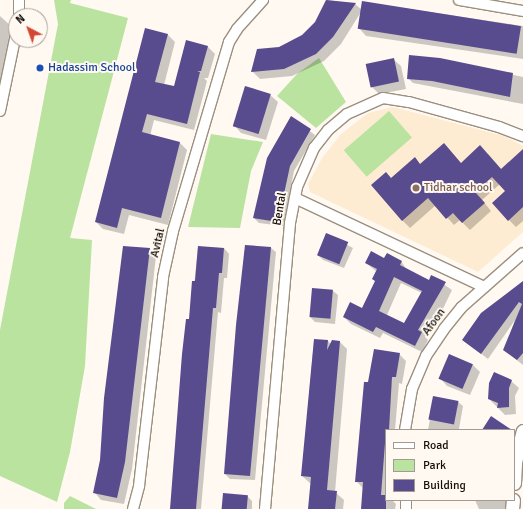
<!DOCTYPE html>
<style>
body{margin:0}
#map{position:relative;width:523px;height:509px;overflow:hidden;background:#fff9f2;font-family:Signika,sans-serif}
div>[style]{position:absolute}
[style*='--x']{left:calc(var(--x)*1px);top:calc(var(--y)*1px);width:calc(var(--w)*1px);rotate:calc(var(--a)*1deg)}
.built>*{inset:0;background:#feecd2}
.green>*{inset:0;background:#bae3a0;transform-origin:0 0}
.shadow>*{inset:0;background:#0003}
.building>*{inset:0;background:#584c8e;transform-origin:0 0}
.roads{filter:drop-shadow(1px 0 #9b8f7e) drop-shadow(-1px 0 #9b8f7e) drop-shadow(0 1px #9b8f7e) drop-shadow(0 -1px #9b8f7e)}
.minor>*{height:10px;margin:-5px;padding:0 5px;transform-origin:5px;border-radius:5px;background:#fff}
.tertiary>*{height:13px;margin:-6.5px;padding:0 6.5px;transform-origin:6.5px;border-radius:6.5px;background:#fff}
.dots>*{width:11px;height:11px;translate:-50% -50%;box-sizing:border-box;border:2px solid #fff9f2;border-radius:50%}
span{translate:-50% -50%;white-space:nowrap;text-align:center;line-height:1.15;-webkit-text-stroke:4px #fff9f2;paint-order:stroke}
.transit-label{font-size:12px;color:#164399}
.left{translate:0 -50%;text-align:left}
.education-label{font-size:12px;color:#785e54}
.street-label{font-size:12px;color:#130e08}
.legend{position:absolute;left:385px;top:429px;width:130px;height:72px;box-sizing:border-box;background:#fff9f2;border:1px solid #a19b94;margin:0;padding:5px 7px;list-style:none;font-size:12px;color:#130e08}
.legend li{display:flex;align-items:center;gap:8px;height:20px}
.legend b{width:20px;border:1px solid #a19b94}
.north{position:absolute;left:8px;top:8px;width:40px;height:40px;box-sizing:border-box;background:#fff9f2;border:1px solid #a19b94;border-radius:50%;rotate:319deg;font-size:11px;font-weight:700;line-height:16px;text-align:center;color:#130e08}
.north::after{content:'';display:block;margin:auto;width:14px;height:18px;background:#d34733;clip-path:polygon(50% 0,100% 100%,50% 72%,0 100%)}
</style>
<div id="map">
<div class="built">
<i style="clip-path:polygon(393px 107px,504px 136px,523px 146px,523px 232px,478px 272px,310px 192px,308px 184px,322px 158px,341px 134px,368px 113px)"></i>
</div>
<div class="green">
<i style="clip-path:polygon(54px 0,71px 0,70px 3px,128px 18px,70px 238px,92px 240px,85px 366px,70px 452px,57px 502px,0 476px,0 330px,58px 24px)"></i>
<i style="clip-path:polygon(319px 58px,346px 102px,316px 128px,277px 96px,297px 74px)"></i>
<i style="left:389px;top:111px;width:35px;height:60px;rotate:49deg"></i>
<i style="clip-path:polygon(211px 134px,263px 142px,251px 171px,240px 228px,188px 227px)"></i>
<i style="clip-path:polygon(70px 496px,96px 509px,64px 509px,64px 503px)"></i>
</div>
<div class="shadow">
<i style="clip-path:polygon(327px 0,355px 4px,362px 10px,363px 2px,523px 26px,523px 59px,366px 36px,359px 28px,361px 12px,341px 44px,324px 61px,292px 76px,260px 79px,252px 71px,279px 48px,303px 36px,316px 23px)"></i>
<i style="clip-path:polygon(0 16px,11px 26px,0 83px)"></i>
<i style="clip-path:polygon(167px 34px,175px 42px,164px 85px,175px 88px,207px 46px,215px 54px,208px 78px,204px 78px,207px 81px,194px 130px,154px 120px,150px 136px,180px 143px,187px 150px,168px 225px,129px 215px,124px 234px,103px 229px,96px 222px)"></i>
<i style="clip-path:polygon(393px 59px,401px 66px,406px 89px,379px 94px,372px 87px)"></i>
<i style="clip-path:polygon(440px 59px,523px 77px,523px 104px,413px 83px,408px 78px)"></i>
<i style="clip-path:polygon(270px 95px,278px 102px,266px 140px,241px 133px,234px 125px)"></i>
<i style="clip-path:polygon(292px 118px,315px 135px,294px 171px,283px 226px,259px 223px,254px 218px)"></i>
<i style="clip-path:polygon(488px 154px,502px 170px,523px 154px,523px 221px,516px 227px,509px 220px,506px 191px,500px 184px,482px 200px,491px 211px,470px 230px,460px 220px,454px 225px,436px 205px,410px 228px,402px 220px,391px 179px,421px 165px,461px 164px)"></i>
<i style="clip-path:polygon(327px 234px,353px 248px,344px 268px,323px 260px,318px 255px)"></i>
<i style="clip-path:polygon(246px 246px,271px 248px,276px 252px,255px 480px,230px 479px,225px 474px)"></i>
<i style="clip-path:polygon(198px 247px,224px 248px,229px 254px,227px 278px,224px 278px,221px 313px,218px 312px,201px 509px,171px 509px)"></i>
<i style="clip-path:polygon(149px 249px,156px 256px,132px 469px,124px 504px,101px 500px,95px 493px)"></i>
<i style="clip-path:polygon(evenodd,385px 259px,401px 261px,407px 270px,430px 281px,432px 276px,452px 290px,440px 315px,436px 313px,425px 337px,428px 340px,422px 352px,383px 333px,380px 338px,351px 324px,344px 317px,362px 309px,376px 282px,377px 272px,366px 263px,385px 259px,401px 283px,422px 293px,404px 324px,387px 315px,401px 283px)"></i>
<i style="clip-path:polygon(523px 282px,523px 365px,504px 350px,515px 320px,488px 359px,463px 340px)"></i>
<i style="clip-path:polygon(313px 289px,333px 291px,338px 295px,335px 324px,315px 322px,310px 317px)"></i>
<i style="clip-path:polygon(314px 340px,328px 341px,331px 344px,333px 341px,340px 342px,347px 349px,335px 492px,344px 500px,343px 509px,309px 509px,311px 484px,302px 476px)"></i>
<i style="clip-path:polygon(399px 354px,406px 361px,402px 384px,399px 383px,395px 430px,386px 430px,386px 500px,392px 500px,396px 504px,395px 509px,362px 509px,363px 488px,356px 481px,369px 383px)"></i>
<i style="clip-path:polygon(473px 365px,480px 372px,470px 395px,447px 386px,440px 378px)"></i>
<i style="clip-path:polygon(511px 381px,519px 388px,515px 396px,516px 414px,505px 415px,489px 399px)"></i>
<i style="clip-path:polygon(434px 397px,458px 402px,463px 406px,459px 429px,428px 430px)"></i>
<i style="clip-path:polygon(247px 496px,252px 501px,252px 509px,223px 509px)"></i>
<i style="clip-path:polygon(475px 500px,506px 500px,510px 509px,479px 509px)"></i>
</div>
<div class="building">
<i style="clip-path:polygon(326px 0,356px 3px,333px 37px,316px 54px,284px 69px,251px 72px,257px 49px,279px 47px,302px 35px,315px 22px)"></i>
<i style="left:362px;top:1px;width:161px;height:28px;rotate:9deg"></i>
<i style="clip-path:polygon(145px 28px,168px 34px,155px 82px,174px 86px,186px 40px,208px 46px,201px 71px,197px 71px,200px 72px,187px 124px,147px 114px,142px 132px,180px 142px,161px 218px,122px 208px,117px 228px,95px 222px)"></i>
<i style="clip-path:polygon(409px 55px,440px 58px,513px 73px,510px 97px,432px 81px,407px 79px)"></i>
<i style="left:394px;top:58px;width:24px;height:29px;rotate:78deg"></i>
<i style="left:245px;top:86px;width:27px;height:42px;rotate:17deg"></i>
<i style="clip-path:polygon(291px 116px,311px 129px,290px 166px,278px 222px,253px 218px,267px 158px)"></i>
<i style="clip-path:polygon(444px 143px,461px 163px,480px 145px,501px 169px,523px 149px,523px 207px,508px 221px,492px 203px,505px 191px,492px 177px,475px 192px,485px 203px,462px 223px,453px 213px,446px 219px,428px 198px,402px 221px,371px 185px,386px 172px,391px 178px,415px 157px,420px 164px)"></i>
<i style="left:326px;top:233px;width:24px;height:24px;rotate:22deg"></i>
<i style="clip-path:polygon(245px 245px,271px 247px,250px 476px,224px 474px,236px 325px)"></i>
<i style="clip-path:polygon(123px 246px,150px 248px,125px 462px,117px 498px,93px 493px,100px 460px,104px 398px)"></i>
<i style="clip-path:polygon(198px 246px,224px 248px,222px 273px,219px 273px,216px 308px,213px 308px,196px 509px,170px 509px,182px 354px,186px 319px,189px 319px,192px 281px,195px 281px)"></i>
<i style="clip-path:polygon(evenodd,371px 251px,384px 258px,387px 253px,402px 261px,400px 265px,429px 280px,431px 275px,446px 282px,418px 330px,422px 332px,415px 346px,376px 327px,373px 332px,343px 317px,350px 302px,362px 308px,375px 281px,372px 279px,377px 269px,365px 263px,371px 251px,394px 277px,422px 291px,404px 323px,379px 311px,394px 277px)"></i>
<i style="clip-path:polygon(523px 281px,523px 353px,517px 360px,503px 350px,522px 304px,519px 302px,481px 354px,462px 340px,481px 313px)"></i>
<i style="left:312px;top:288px;width:21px;height:29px;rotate:5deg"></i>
<i style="clip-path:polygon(314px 339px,328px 340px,327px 350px,332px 340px,340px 341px,327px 490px,337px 491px,335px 509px,308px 509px,311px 477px,301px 476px)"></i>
<i style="clip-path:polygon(374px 349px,400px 353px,396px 377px,392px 377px,389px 430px,386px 430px,381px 495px,386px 495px,386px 509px,361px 509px,363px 482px,355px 482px,364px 382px,368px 382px)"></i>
<i style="left:449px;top:354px;width:26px;height:27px;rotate:23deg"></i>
<i style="clip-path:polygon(494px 372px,512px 380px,509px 388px,509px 407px,497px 408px,498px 403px,488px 399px,489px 383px)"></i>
<i style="left:433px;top:396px;width:26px;height:24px;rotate:11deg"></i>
<i style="clip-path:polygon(491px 416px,512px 430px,482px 430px)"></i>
<i style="left:223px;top:493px;width:25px;height:16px;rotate:5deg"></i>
</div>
<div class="roads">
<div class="minor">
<i style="--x:19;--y:0;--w:16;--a:90"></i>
<i style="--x:459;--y:0;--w:65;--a:9.8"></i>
<i style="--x:0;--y:111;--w:79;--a:-78.3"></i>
<i style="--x:295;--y:198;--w:209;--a:25.2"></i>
<i style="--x:405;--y:430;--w:42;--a:-80.3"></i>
<i style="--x:412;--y:389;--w:36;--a:-67"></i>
<i style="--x:426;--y:356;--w:32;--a:-56"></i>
<i style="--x:444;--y:329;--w:28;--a:-51"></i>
<i style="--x:462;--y:307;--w:81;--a:-41.5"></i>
<i style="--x:406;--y:500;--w:9;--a:90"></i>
<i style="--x:133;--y:509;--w:24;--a:-75"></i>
<i style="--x:139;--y:486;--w:210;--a:-83.4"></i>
<i style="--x:163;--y:277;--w:47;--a:-77.7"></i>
<i style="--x:173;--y:231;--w:197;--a:-73.5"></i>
<i style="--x:229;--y:42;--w:15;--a:-58"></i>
<i style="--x:237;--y:29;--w:39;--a:-48"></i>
<i style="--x:265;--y:509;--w:287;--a:-85"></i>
<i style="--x:290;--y:223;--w:37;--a:-79"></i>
<i style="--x:297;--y:187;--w:43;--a:-66.4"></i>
<i style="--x:314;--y:148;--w:23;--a:-52"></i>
<i style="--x:328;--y:130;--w:25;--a:-40"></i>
<i style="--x:347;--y:114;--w:39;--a:-24"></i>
<i style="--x:383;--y:98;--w:26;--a:9"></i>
<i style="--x:409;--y:102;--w:93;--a:15.5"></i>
<i style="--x:499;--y:127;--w:26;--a:21"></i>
</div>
<div class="tertiary">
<i style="--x:514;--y:483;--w:21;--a:-87"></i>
<i style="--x:515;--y:462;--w:32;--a:-76"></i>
<i style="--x:512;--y:509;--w:9;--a:-84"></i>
</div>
</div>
<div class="dots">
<i style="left:40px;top:68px;background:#1a4fb4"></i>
<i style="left:416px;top:188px;background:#8d6e63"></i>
</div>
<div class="transit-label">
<span class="left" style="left:48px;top:68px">Hadassim School</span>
</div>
<div class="education-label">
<span class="left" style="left:424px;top:188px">Tidhar school</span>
</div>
<div class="street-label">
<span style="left:280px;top:209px;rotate:-80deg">Bental</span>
<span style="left:158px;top:243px;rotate:-77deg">Avital</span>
<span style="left:434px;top:322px;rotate:-54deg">Afoon</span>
</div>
<ul class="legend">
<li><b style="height:5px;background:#fff"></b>Road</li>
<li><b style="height:11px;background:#bae3a0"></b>Park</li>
<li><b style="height:11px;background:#584c8e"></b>Building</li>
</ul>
<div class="north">N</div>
</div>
